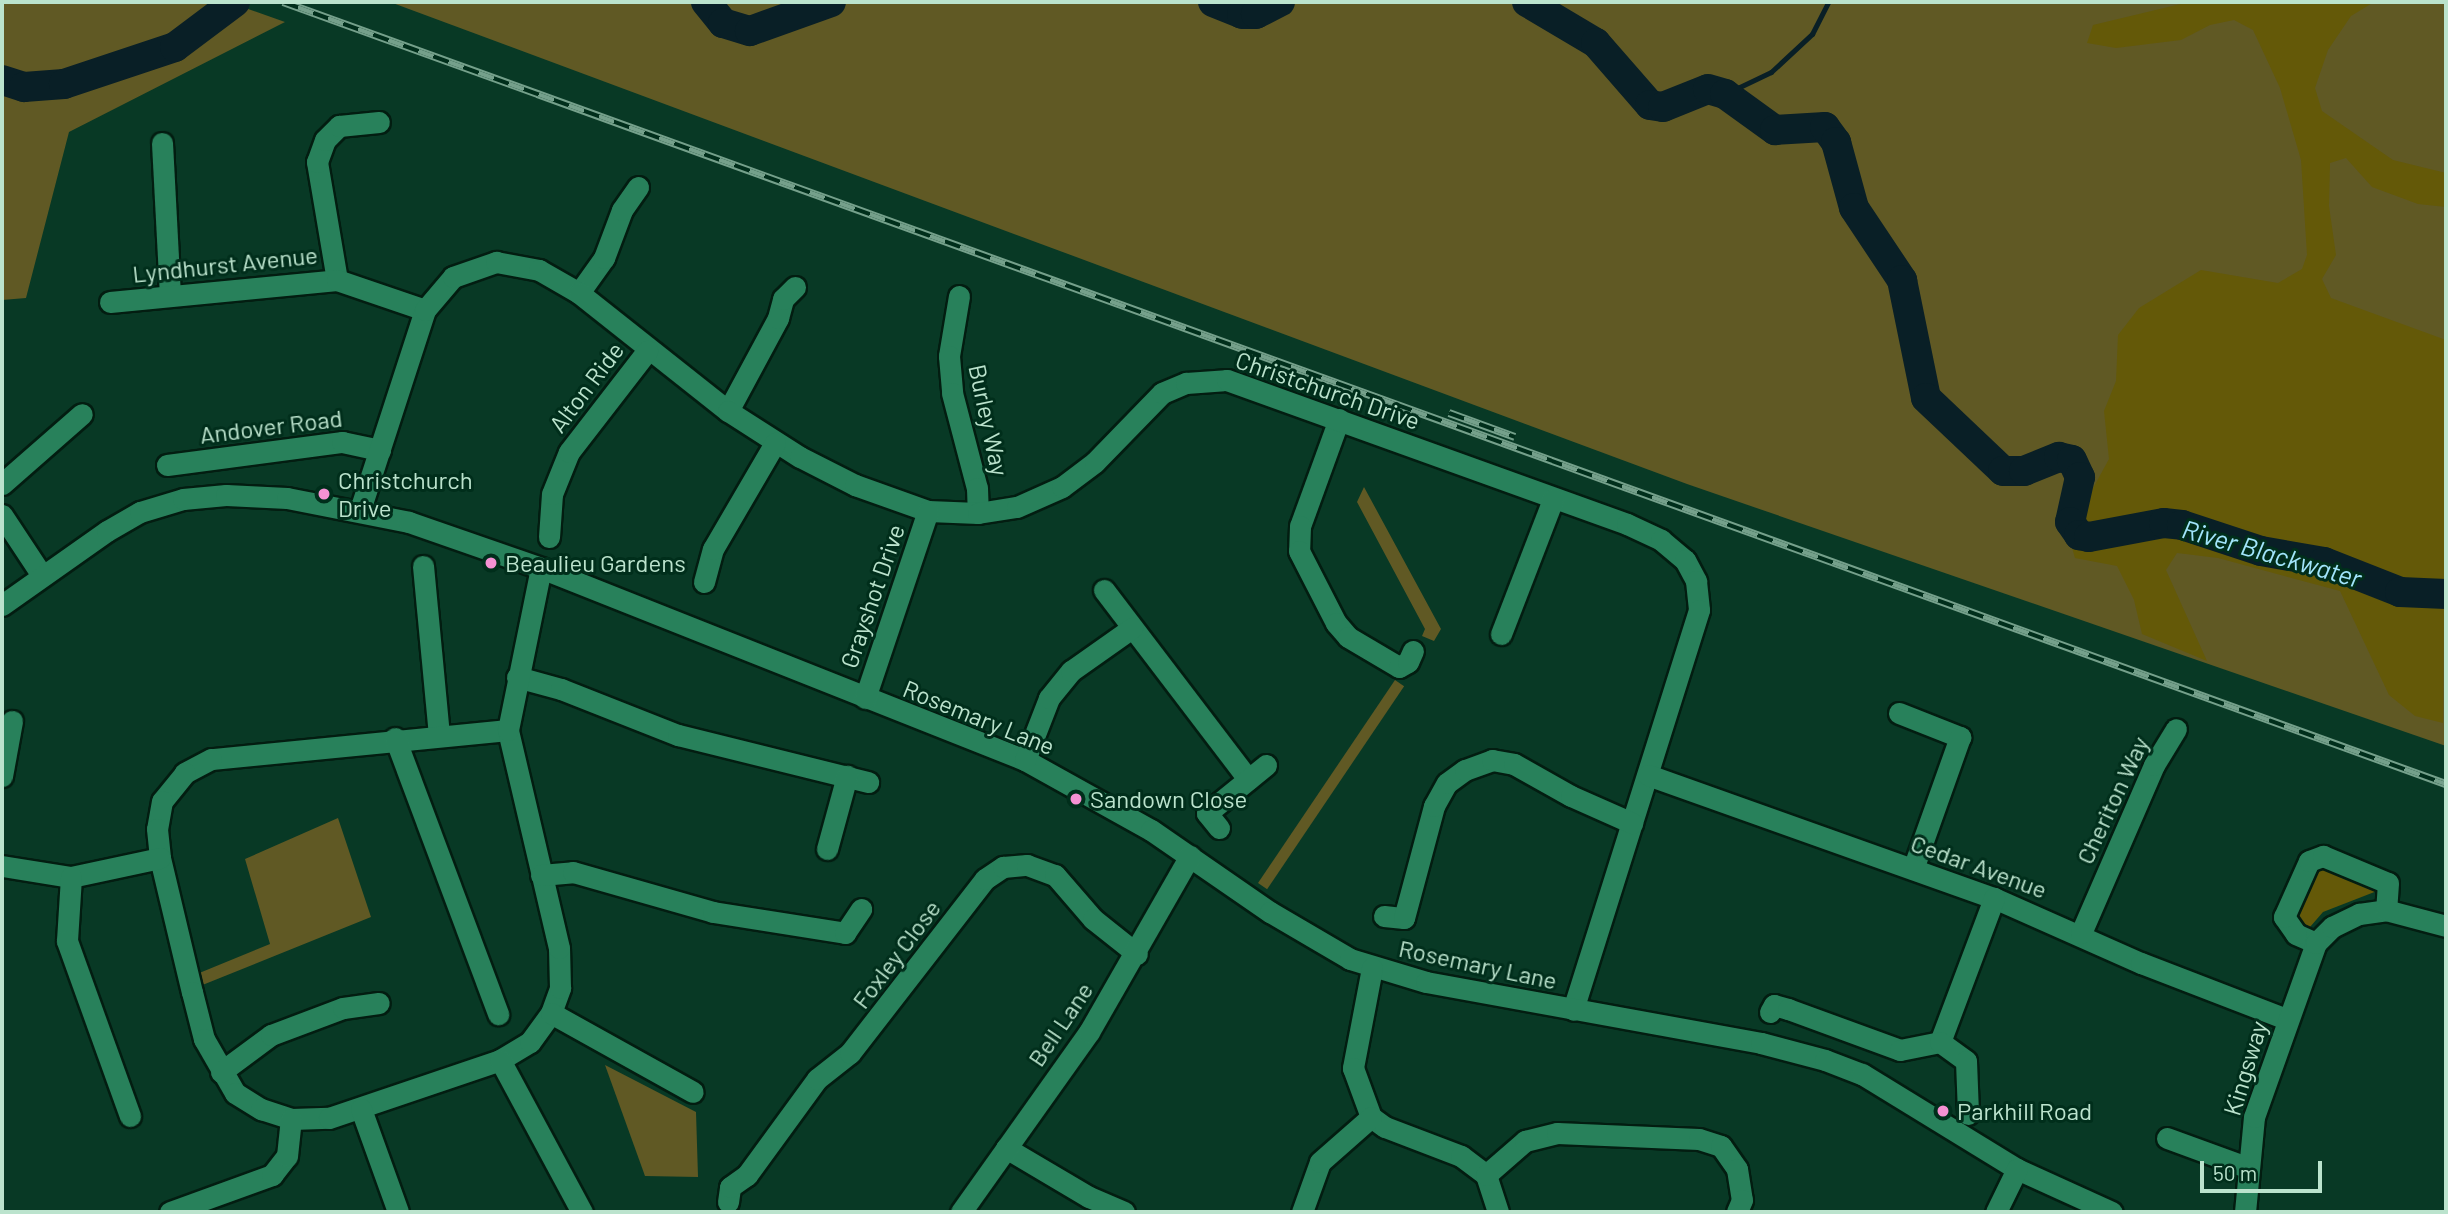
<!DOCTYPE html>
<style>
body{margin:0}
#map{position:relative;width:2448px;height:1214px;overflow:hidden;background:#083925;font-family:Barlow,sans-serif}
div>[style]{position:absolute}
[style*='--x']{left:calc(var(--x)*1px);top:calc(var(--y)*1px);width:calc(var(--w)*1px);rotate:calc(var(--a)*1deg)}
.green>*{inset:0;background:#605924;transform-origin:0 0}
.forest>*{inset:0;background:#645908}
.stream>*{height:5px;margin:-2.5px;padding:0 2.5px;transform-origin:2.5px;border-radius:2.5px;background:#091f26}
.river>*{height:30px;margin:-15px;padding:0 15px;transform-origin:15px;border-radius:15px;background:#091f26}
.roads{filter:drop-shadow(2px 0 #031d11) drop-shadow(-2px 0 #031d11) drop-shadow(0 2px #031d11) drop-shadow(0 -2px #031d11)}
.minor>*{height:21px;margin:-10.5px;padding:0 10.5px;transform-origin:10.5px;border-radius:10.5px;background:#28815b}
.rail>*{height:8px;margin-top:-4px;transform-origin:0;background:repeating-linear-gradient(90deg,#002e1b 0 16px,#75a08b 0 32px);box-sizing:border-box;border-block:2px solid #75a08b}
.dots>*{width:19px;height:19px;translate:-50% -50%;box-sizing:border-box;border:4px solid #002e1b;border-radius:50%}
span{translate:-50% -50%;white-space:nowrap;text-align:center;line-height:1.15;-webkit-text-stroke:6px #002e1b;paint-order:stroke}
.street-label{font-size:24px;color:#bbe3cd}
.poi-label{font-size:24px;color:#bbe3cd}
.left{translate:0 -50%;text-align:left}
.water-label{font-size:26px;color:#a2e5fc;font-style:italic}
.frame{position:absolute;inset:0;border:4px solid #bbe3cd;pointer-events:none}
.scale{position:absolute;left:2200px;top:1161px;width:122px;height:32px;box-sizing:border-box;border:4px solid #bbe3cd;border-top:0;padding-left:9px;font-size:21px;line-height:24px;white-space:nowrap;color:#bbe3cd;-webkit-text-stroke:5px #002e1b;paint-order:stroke}
</style>
<div id="map">
<div class="green">
<i style="clip-path:polygon(2px 2px,228px 2px,285px 22px,69px 132px,26px 298px,2px 300px)"></i>
<i style="clip-path:polygon(390px 2px,2446px 2px,2446px 746px,1687px 484px)"></i>
<i style="clip-path:polygon(1364px 487px,1441px 629px,1434px 641px,1422px 636px,1425px 629px,1357px 502px)"></i>
<i style="left:1395px;top:680px;width:11px;height:245px;rotate:34deg"></i>
<i style="clip-path:polygon(338px 818px,371px 917px,195px 988px,192px 976px,270px 944px,245px 859px)"></i>
<i style="clip-path:polygon(605px 1065px,696px 1112px,698px 1177px,645px 1176px)"></i>
</div>
<div class="forest">
<i style="clip-path:polygon(2189px 2px,2374px 2px,2351px 16px,2328px 50px,2315px 88px,2322px 111px,2393px 160px,2446px 173px,2446px 207px,2418px 204px,2372px 187px,2346px 158px,2330px 163px,2329px 206px,2336px 255px,2322px 279px,2331px 298px,2446px 340px,2443px 723px,2415px 716px,2389px 695px,2340px 591px,2218px 558px,2177px 553px,2166px 570px,2207px 661px,2142px 634px,2134px 600px,2117px 566px,2075px 558px,2068px 534px,2109px 459px,2104px 411px,2116px 381px,2118px 335px,2139px 308px,2201px 270px,2278px 283px,2302px 269px,2307px 255px,2301px 160px,2280px 88px,2253px 30px,2234px 20px,2210px 25px,2181px 40px,2116px 48px,2087px 43px,2093px 25px)"></i>
<i style="clip-path:polygon(2323px 862px,2375px 883px,2377px 891px,2323px 912px,2310px 927px,2291px 918px,2311px 870px)"></i>
</div>
<div class="stream">
<i style="--x:1725;--y:94;--w:51;--a:-25.6"></i>
<i style="--x:1771;--y:72;--w:56;--a:-42.8"></i>
<i style="--x:1812;--y:34;--w:36;--a:-63"></i>
</div>
<div class="river">
<i style="--x:706;--y:2;--w:27;--a:51"></i>
<i style="--x:723;--y:23;--w:28;--a:17"></i>
<i style="--x:750;--y:31;--w:86;--a:-19.7"></i>
<i style="--x:1213;--y:2;--w:31;--a:22"></i>
<i style="--x:1242;--y:14;--w:14;--a:0"></i>
<i style="--x:1256;--y:14;--w:27;--a:-27"></i>
<i style="--x:1527;--y:2;--w:80;--a:30.7"></i>
<i style="--x:1596;--y:43;--w:82;--a:48.9"></i>
<i style="--x:1650;--y:105;--w:13;--a:9"></i>
<i style="--x:1663;--y:107;--w:48;--a:-21.8"></i>
<i style="--x:1708;--y:89;--w:18;--a:16"></i>
<i style="--x:1725;--y:94;--w:62;--a:35.8"></i>
<i style="--x:1775;--y:130;--w:50;--a:-3.4"></i>
<i style="--x:1825;--y:127;--w:19;--a:54"></i>
<i style="--x:1836;--y:142;--w:68;--a:74.7"></i>
<i style="--x:1854;--y:208;--w:87;--a:56.3"></i>
<i style="--x:1902;--y:280;--w:120;--a:78.5"></i>
<i style="--x:1926;--y:398;--w:106;--a:43.5"></i>
<i style="--x:2003;--y:471;--w:21;--a:0"></i>
<i style="--x:2024;--y:471;--w:38;--a:-22"></i>
<i style="--x:2059;--y:457;--w:13;--a:13"></i>
<i style="--x:2072;--y:460;--w:19;--a:65"></i>
<i style="--x:2080;--y:477;--w:46;--a:102.5"></i>
<i style="--x:2070;--y:522;--w:16;--a:55"></i>
<i style="--x:2079;--y:535;--w:10;--a:11"></i>
<i style="--x:2089;--y:537;--w:76;--a:-10.6"></i>
<i style="--x:2164;--y:523;--w:18;--a:6"></i>
<i style="--x:2182;--y:525;--w:83;--a:18.2"></i>
<i style="--x:2261;--y:551;--w:64;--a:9.9"></i>
<i style="--x:2324;--y:562;--w:82;--a:21.5"></i>
<i style="--x:2400;--y:592;--w:46;--a:2.5"></i>
<i style="--x:2;--y:80;--w:23;--a:18"></i>
<i style="--x:24;--y:87;--w:40;--a:-4.3"></i>
<i style="--x:64;--y:84;--w:117;--a:-18.4"></i>
<i style="--x:175;--y:47;--w:75;--a:-36.9"></i>
</div>
<div class="roads">
<div class="minor">
<i style="--x:162;--y:143;--w:153;--a:87"></i>
<i style="--x:337;--y:280;--w:120;--a:-99.6"></i>
<i style="--x:317;--y:162;--w:23;--a:-70"></i>
<i style="--x:325;--y:140;--w:20;--a:-45"></i>
<i style="--x:339;--y:126;--w:40;--a:-5.7"></i>
<i style="--x:579;--y:293;--w:43;--a:-54.5"></i>
<i style="--x:604;--y:258;--w:51;--a:-69.4"></i>
<i style="--x:622;--y:210;--w:28;--a:-55"></i>
<i style="--x:959;--y:296;--w:61;--a:99.5"></i>
<i style="--x:949;--y:356;--w:37;--a:85"></i>
<i style="--x:952;--y:393;--w:98;--a:75.3"></i>
<i style="--x:977;--y:488;--w:25;--a:88"></i>
<i style="--x:110;--y:302;--w:228;--a:-5.5"></i>
<i style="--x:337;--y:280;--w:93;--a:18.8"></i>
<i style="--x:728;--y:411;--w:106;--a:-61.7"></i>
<i style="--x:778;--y:318;--w:20;--a:-75"></i>
<i style="--x:783;--y:299;--w:17;--a:-45"></i>
<i style="--x:1339;--y:419;--w:114;--a:110"></i>
<i style="--x:1300;--y:526;--w:25;--a:92"></i>
<i style="--x:1299;--y:551;--w:81;--a:62.8"></i>
<i style="--x:1336;--y:623;--w:18;--a:49"></i>
<i style="--x:1348;--y:637;--w:59;--a:30.5"></i>
<i style="--x:1399;--y:667;--w:10;--a:-29"></i>
<i style="--x:1408;--y:662;--w:12;--a:-66"></i>
<i style="--x:167;--y:465;--w:177;--a:-7.5"></i>
<i style="--x:342;--y:442;--w:39;--a:12"></i>
<i style="--x:2;--y:484;--w:106;--a:-41.2"></i>
<i style="--x:360;--y:510;--w:210;--a:-72"></i>
<i style="--x:425;--y:310;--w:43;--a:-49.7"></i>
<i style="--x:453;--y:277;--w:46;--a:-19.2"></i>
<i style="--x:496;--y:262;--w:44;--a:10.5"></i>
<i style="--x:539;--y:270;--w:46;--a:29.9"></i>
<i style="--x:579;--y:293;--w:190;--a:38.4"></i>
<i style="--x:728;--y:411;--w:85;--a:32.6"></i>
<i style="--x:800;--y:457;--w:62;--a:27"></i>
<i style="--x:855;--y:485;--w:77;--a:19.6"></i>
<i style="--x:928;--y:511;--w:50;--a:2.3"></i>
<i style="--x:978;--y:513;--w:39;--a:-9"></i>
<i style="--x:1017;--y:507;--w:49;--a:-24"></i>
<i style="--x:1062;--y:487;--w:41;--a:-37.1"></i>
<i style="--x:1095;--y:462;--w:96;--a:-45.8"></i>
<i style="--x:1162;--y:393;--w:26;--a:-23"></i>
<i style="--x:1186;--y:383;--w:41;--a:-4.2"></i>
<i style="--x:1227;--y:380;--w:425;--a:19.8"></i>
<i style="--x:1627;--y:524;--w:38;--a:25"></i>
<i style="--x:1661;--y:540;--w:31;--a:40"></i>
<i style="--x:1685;--y:560;--w:24;--a:62"></i>
<i style="--x:1696;--y:581;--w:29;--a:84"></i>
<i style="--x:1699;--y:610;--w:419;--a:107.5"></i>
<i style="--x:2;--y:515;--w:71;--a:56.5"></i>
<i style="--x:549;--y:537;--w:43;--a:-86"></i>
<i style="--x:552;--y:494;--w:45;--a:-68"></i>
<i style="--x:569;--y:452;--w:128;--a:-52.3"></i>
<i style="--x:423;--y:566;--w:169;--a:84.6"></i>
<i style="--x:704;--y:582;--w:34;--a:-75"></i>
<i style="--x:713;--y:549;--w:123;--a:-59.7"></i>
<i style="--x:1104;--y:590;--w:238;--a:52.7"></i>
<i style="--x:2;--y:605;--w:128;--a:-35.2"></i>
<i style="--x:107;--y:531;--w:38;--a:-30"></i>
<i style="--x:140;--y:512;--w:45;--a:-16.8"></i>
<i style="--x:183;--y:499;--w:43;--a:-5.3"></i>
<i style="--x:226;--y:495;--w:61;--a:2.8"></i>
<i style="--x:287;--y:498;--w:124;--a:11.1"></i>
<i style="--x:409;--y:522;--w:140;--a:19.2"></i>
<i style="--x:541;--y:568;--w:521;--a:21.64"></i>
<i style="--x:1025;--y:760;--w:144;--a:29.1"></i>
<i style="--x:1151;--y:830;--w:145;--a:34.6"></i>
<i style="--x:1270;--y:912;--w:93;--a:30.4"></i>
<i style="--x:1350;--y:959;--w:79;--a:16.8"></i>
<i style="--x:1426;--y:982;--w:341;--a:10.3"></i>
<i style="--x:1761;--y:1043;--w:66;--a:14.9"></i>
<i style="--x:1825;--y:1060;--w:40;--a:21"></i>
<i style="--x:1862;--y:1074;--w:182;--a:31.5"></i>
<i style="--x:2017;--y:1169;--w:104;--a:24.4"></i>
<i style="--x:1501;--y:634;--w:145;--a:-68.9"></i>
<i style="--x:517;--y:677;--w:46;--a:15.3"></i>
<i style="--x:561;--y:689;--w:126;--a:21.5"></i>
<i style="--x:678;--y:735;--w:196;--a:13.9"></i>
<i style="--x:865;--y:698;--w:197;--a:-71.4"></i>
<i style="--x:1899;--y:713;--w:66;--a:21.5"></i>
<i style="--x:1960;--y:737;--w:140;--a:109.6"></i>
<i style="--x:508;--y:730;--w:298;--a:174.4"></i>
<i style="--x:211;--y:759;--w:30;--a:152"></i>
<i style="--x:185;--y:773;--w:36;--a:129"></i>
<i style="--x:162;--y:801;--w:28;--a:100"></i>
<i style="--x:157;--y:829;--w:29;--a:84"></i>
<i style="--x:160;--y:858;--w:138;--a:76.6"></i>
<i style="--x:192;--y:992;--w:49;--a:75.7"></i>
<i style="--x:204;--y:1039;--w:62;--a:60.1"></i>
<i style="--x:235;--y:1093;--w:31;--a:32"></i>
<i style="--x:261;--y:1109;--w:32;--a:18"></i>
<i style="--x:291;--y:1119;--w:38;--a:-2"></i>
<i style="--x:329;--y:1118;--w:181;--a:-18.7"></i>
<i style="--x:500;--y:1060;--w:35;--a:-31"></i>
<i style="--x:530;--y:1042;--w:36;--a:-54"></i>
<i style="--x:551;--y:1013;--w:27;--a:-70"></i>
<i style="--x:560;--y:988;--w:40;--a:-91.4"></i>
<i style="--x:559;--y:948;--w:224;--a:-103.2"></i>
<i style="--x:508;--y:730;--w:165;--a:-78.5"></i>
<i style="--x:395;--y:738;--w:295;--a:69.5"></i>
<i style="--x:1025;--y:760;--w:66;--a:-68.8"></i>
<i style="--x:1049;--y:698;--w:35;--a:-51"></i>
<i style="--x:1071;--y:671;--w:75;--a:-35.2"></i>
<i style="--x:1648;--y:775;--w:367;--a:19.6"></i>
<i style="--x:1994;--y:898;--w:161;--a:23.9"></i>
<i style="--x:2141;--y:963;--w:155;--a:21.1"></i>
<i style="--x:2;--y:776;--w:56;--a:-79.7"></i>
<i style="--x:1219;--y:828;--w:19;--a:-129"></i>
<i style="--x:1207;--y:813;--w:76;--a:-39.1"></i>
<i style="--x:827;--y:849;--w:76;--a:-74.7"></i>
<i style="--x:2;--y:866;--w:70;--a:9.1"></i>
<i style="--x:71;--y:877;--w:91;--a:-12.1"></i>
<i style="--x:541;--y:875;--w:32;--a:-5"></i>
<i style="--x:573;--y:872;--w:146;--a:15.9"></i>
<i style="--x:713;--y:912;--w:134;--a:9"></i>
<i style="--x:845;--y:933;--w:29;--a:-56"></i>
<i style="--x:71;--y:877;--w:64;--a:93.6"></i>
<i style="--x:67;--y:941;--w:186;--a:70.2"></i>
<i style="--x:1384;--y:916;--w:20;--a:6"></i>
<i style="--x:1404;--y:918;--w:116;--a:-75"></i>
<i style="--x:1434;--y:806;--w:26;--a:-61"></i>
<i style="--x:1447;--y:783;--w:22;--a:-36"></i>
<i style="--x:1465;--y:770;--w:29;--a:-20"></i>
<i style="--x:1492;--y:760;--w:22;--a:10"></i>
<i style="--x:1514;--y:764;--w:65;--a:29.3"></i>
<i style="--x:1571;--y:796;--w:67;--a:23.9"></i>
<i style="--x:2081;--y:933;--w:183;--a:-66.5"></i>
<i style="--x:2154;--y:765;--w:42;--a:-58.6"></i>
<i style="--x:2316;--y:943;--w:22;--a:-156"></i>
<i style="--x:2296;--y:934;--w:21;--a:-125"></i>
<i style="--x:2284;--y:917;--w:61;--a:-65.9"></i>
<i style="--x:2309;--y:861;--w:15;--a:-20"></i>
<i style="--x:2323;--y:856;--w:70;--a:22.6"></i>
<i style="--x:2388;--y:883;--w:27;--a:94"></i>
<i style="--x:1372;--y:968;--w:102;--a:100.8"></i>
<i style="--x:1353;--y:1068;--w:52;--a:69.8"></i>
<i style="--x:1371;--y:1117;--w:17;--a:36"></i>
<i style="--x:1385;--y:1127;--w:81;--a:20.9"></i>
<i style="--x:1461;--y:1156;--w:31;--a:37"></i>
<i style="--x:1486;--y:1175;--w:39;--a:72"></i>
<i style="--x:1770;--y:1012;--w:8;--a:-60"></i>
<i style="--x:1774;--y:1005;--w:15;--a:16"></i>
<i style="--x:1788;--y:1009;--w:119;--a:20.1"></i>
<i style="--x:1900;--y:1050;--w:41;--a:-11.3"></i>
<i style="--x:1940;--y:1042;--w:154;--a:-69.4"></i>
<i style="--x:551;--y:1013;--w:162;--a:29.1"></i>
<i style="--x:1940;--y:1042;--w:32;--a:36"></i>
<i style="--x:1966;--y:1061;--w:53;--a:87.8"></i>
<i style="--x:500;--y:1060;--w:173;--a:61.7"></i>
<i style="--x:221;--y:1072;--w:62;--a:-36.5"></i>
<i style="--x:271;--y:1035;--w:77;--a:-20.6"></i>
<i style="--x:343;--y:1008;--w:36;--a:-8"></i>
<i style="--x:361;--y:1109;--w:109;--a:70.2"></i>
<i style="--x:2167;--y:1138;--w:87;--a:20.1"></i>
<i style="--x:1006;--y:1148;--w:96;--a:30.6"></i>
<i style="--x:1089;--y:1197;--w:38;--a:23"></i>
<i style="--x:1486;--y:1175;--w:52;--a:-41.1"></i>
<i style="--x:1525;--y:1141;--w:33;--a:-14"></i>
<i style="--x:1557;--y:1133;--w:142;--a:2.4"></i>
<i style="--x:1699;--y:1139;--w:23;--a:18"></i>
<i style="--x:1721;--y:1146;--w:28;--a:55"></i>
<i style="--x:1737;--y:1169;--w:31;--a:81"></i>
<i style="--x:1742;--y:1200;--w:13;--a:113"></i>
<i style="--x:728;--y:1202;--w:15;--a:-82"></i>
<i style="--x:730;--y:1187;--w:21;--a:-35"></i>
<i style="--x:747;--y:1175;--w:119;--a:-53.9"></i>
<i style="--x:817;--y:1079;--w:42;--a:-38.2"></i>
<i style="--x:850;--y:1053;--w:220;--a:-52.2"></i>
<i style="--x:985;--y:879;--w:22;--a:-34"></i>
<i style="--x:1003;--y:867;--w:24;--a:-5"></i>
<i style="--x:1027;--y:865;--w:30;--a:20"></i>
<i style="--x:1055;--y:875;--w:58;--a:49.2"></i>
<i style="--x:1093;--y:919;--w:56;--a:38.5"></i>
<i style="--x:170;--y:1212;--w:109;--a:-19.9"></i>
<i style="--x:272;--y:1175;--w:24;--a:-52"></i>
<i style="--x:287;--y:1156;--w:37;--a:-84"></i>
<i style="--x:961;--y:1212;--w:221;--a:-54.6"></i>
<i style="--x:1089;--y:1032;--w:203;--a:-60.2"></i>
<i style="--x:1302;--y:1212;--w:53;--a:-70.2"></i>
<i style="--x:1320;--y:1162;--w:68;--a:-41.4"></i>
<i style="--x:1996;--y:1212;--w:48;--a:-64"></i>
<i style="--x:2245;--y:1212;--w:95;--a:-84.6"></i>
<i style="--x:2254;--y:1117;--w:185;--a:-70.4"></i>
<i style="--x:2316;--y:943;--w:23;--a:-45"></i>
<i style="--x:2332;--y:927;--w:30;--a:-26"></i>
<i style="--x:2359;--y:914;--w:27;--a:-8"></i>
<i style="--x:2386;--y:910;--w:62;--a:14.9"></i>
</div>
</div>
<div class="rail">
<i style="--x:283;--y:2;--w:2300;--a:19.88"></i>
<i style="--x:1449;--y:413;--w:70;--a:20"></i>
</div>
<div class="dots">
<i style="left:324px;top:494px;background:#f591d3"></i>
<i style="left:491px;top:563px;background:#f591d3"></i>
<i style="left:1076px;top:799px;background:#f591d3"></i>
<i style="left:1943px;top:1111px;background:#f591d3"></i>
</div>
<div class="street-label">
<span style="left:225px;top:264px;rotate:-6deg">Lyndhurst Avenue</span>
<span style="left:586px;top:387px;rotate:-53deg">Alton Ride</span>
<span style="left:1328px;top:390px;rotate:19deg">Christchurch Drive</span>
<span style="left:989px;top:420px;rotate:78deg">Burley Way</span>
<span style="left:271px;top:426px;rotate:-7deg">Andover Road</span>
<span style="left:872px;top:596px;rotate:-71deg">Grayshot Drive</span>
<span style="left:979px;top:717px;rotate:22deg">Rosemary Lane</span>
<span style="left:2112px;top:800px;rotate:-65deg">Cheriton Way</span>
<span style="left:1979px;top:866px;rotate:20deg">Cedar Avenue</span>
<span style="left:896px;top:954px;rotate:-53deg">Foxley Close</span>
<span style="left:1478px;top:964px;rotate:12deg">Rosemary Lane</span>
<span style="left:1060px;top:1024px;rotate:-56deg">Bell Lane</span>
<span style="left:2245px;top:1068px;rotate:-73deg">Kingsway</span>
</div>
<div class="poi-label">
<span class="left" style="left:338px;top:494px">Christchurch<br>Drive</span>
<span class="left" style="left:505px;top:563px">Beaulieu Gardens</span>
<span class="left" style="left:1090px;top:799px">Sandown Close</span>
<span class="left" style="left:1957px;top:1111px">Parkhill Road</span>
</div>
<div class="water-label">
<span style="left:2272px;top:553px;rotate:16deg">River Blackwater</span>
</div>
<div class="frame"></div>
<div class="scale">50 m</div>
</div>
